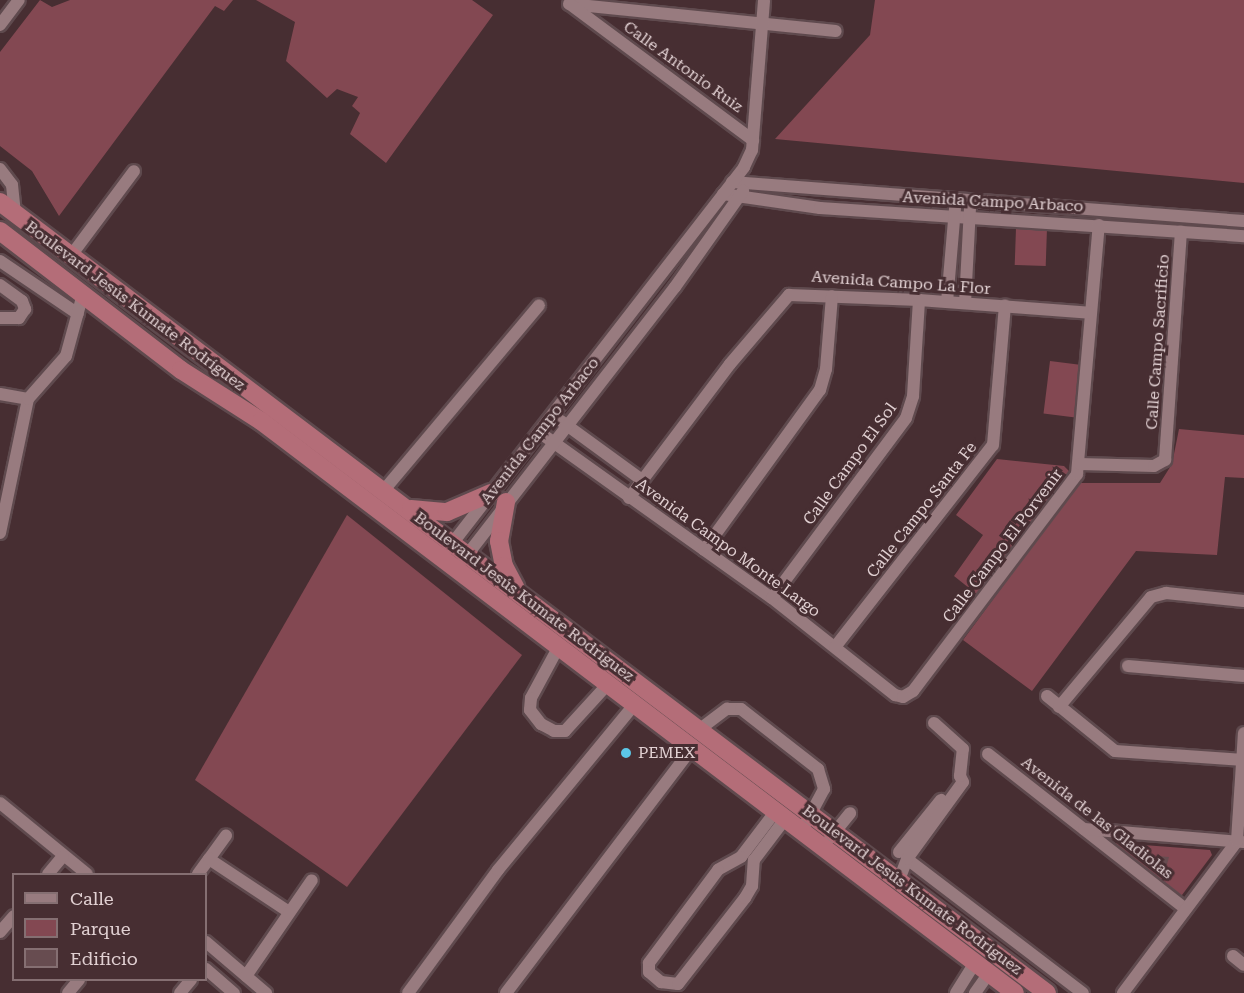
<!DOCTYPE html>
<meta charset="utf-8">
<style>
body{margin:0}
#map{position:relative;width:1244px;height:993px;overflow:hidden;background:#472e32;font-family:"Roboto Serif",serif}
div>[style]{position:absolute}
[style*='--x']{left:calc(var(--x)*1px);top:calc(var(--y)*1px);width:calc(var(--w)*1px);rotate:calc(var(--a)*1deg)}
.green>*{inset:0;background:#834852;transform-origin:0 0}
.building>*{inset:0;background:#674c50}
.roads{filter:drop-shadow(2px 0 #5f4a4e) drop-shadow(-2px 0 #5f4a4e) drop-shadow(0 2px #5f4a4e) drop-shadow(0 -2px #5f4a4e)}
.minor>*{height:12px;margin:-6px;padding:0 6px;transform-origin:6px;border-radius:6px;background:#987b7f}
.highway>*{height:18px;margin:-9px;padding:0 9px;transform-origin:9px;border-radius:9px;background:#b46d78}
.dots>*{width:16px;height:16px;translate:-50% -50%;box-sizing:border-box;border:3px solid #472e32;border-radius:50%}
span{translate:-50% -50%;white-space:nowrap;text-align:center;line-height:1.15;-webkit-text-stroke:6px #472e32;paint-order:stroke}
.street-label{font-size:16px;color:#e1d0d2}
.poi-label{font-size:16px;color:#e1d0d2}
.left{translate:0 -50%;text-align:left}
.legend{position:absolute;left:12px;top:873px;width:195px;height:108px;box-sizing:border-box;background:#472e32;border:2px solid #856f72;margin:0;padding:8px 10px;list-style:none;font-size:18px;color:#e1d0d2}
.legend li{display:flex;align-items:center;gap:12px;height:30px}
.legend b{width:30px;border:2px solid #856f72}
</style>
<div id="map">
<div class="green">
<i style="clip-path:polygon(40px 0,52px 7px,70px 0,233px 0,224px 11px,215px 6px,59px 216px,32px 171px,0 146px,0 52px)"></i>
<i style="clip-path:polygon(256px 0,472px 0,493px 15px,386px 163px,350px 134px,360px 113px,352px 106px,358px 97px,337px 89px,327px 98px,286px 61px,295px 22px)"></i>
<i style="clip-path:polygon(875px 0,1244px 0,1244px 183px,775px 139px,870px 35px)"></i>
<i style="left:1016px;top:228px;width:31px;height:37px;rotate:2deg"></i>
<i style="left:1050px;top:361px;width:32px;height:53px;rotate:7deg"></i>
<i style="clip-path:polygon(1179px 429px,1244px 435px,1244px 478px,1225px 477px,1217px 555px,1136px 551px,1032px 691px,963px 640px,1079px 483px,1160px 483px,1172px 464px)"></i>
<i style="clip-path:polygon(997px 459px,1064px 466px,1071px 473px,979px 596px,954px 576px,983px 535px,956px 515px)"></i>
<i style="clip-path:polygon(347px 515px,522px 655px,347px 887px,195px 780px)"></i>
<i style="clip-path:polygon(1117px 843px,1210px 850px,1212px 855px,1179px 899px,1114px 845px)"></i>
</div>
<div class="building">
<i style="clip-path:polygon(1157px 856px,1169px 857px,1166px 868px,1155px 866px)"></i>
</div>
<div class="roads">
<div class="minor">
<i style="--x:569;--y:4;--w:268;--a:5.8"></i>
<i style="--x:571;--y:5;--w:227;--a:36.6"></i>
<i style="--x:0;--y:25;--w:31;--a:-53"></i>
<i style="--x:0;--y:169;--w:20;--a:53"></i>
<i style="--x:12;--y:185;--w:29;--a:84"></i>
<i style="--x:732;--y:182;--w:513;--a:4.36"></i>
<i style="--x:723;--y:194;--w:98;--a:8.2"></i>
<i style="--x:820;--y:208;--w:425;--a:3.8"></i>
<i style="--x:70;--y:257;--w:107;--a:-53.3"></i>
<i style="--x:0;--y:261;--w:94;--a:34.2"></i>
<i style="--x:0;--y:285;--w:27;--a:36"></i>
<i style="--x:22;--y:301;--w:9;--a:69"></i>
<i style="--x:25;--y:309;--w:11;--a:124"></i>
<i style="--x:19;--y:318;--w:19;--a:180"></i>
<i style="--x:947;--y:302;--w:94;--a:-85.1"></i>
<i style="--x:965;--y:303;--w:95;--a:-87"></i>
<i style="--x:0;--y:394;--w:28;--a:10"></i>
<i style="--x:561;--y:421;--w:100;--a:36.1"></i>
<i style="--x:539;--y:432;--w:286;--a:35.5"></i>
<i style="--x:772;--y:598;--w:157;--a:38.3"></i>
<i style="--x:895;--y:695;--w:8;--a:14"></i>
<i style="--x:903;--y:697;--w:12;--a:-31"></i>
<i style="--x:913;--y:691;--w:272;--a:-52.9"></i>
<i style="--x:1077;--y:474;--w:250;--a:-85"></i>
<i style="--x:1080;--y:464;--w:74;--a:1.5"></i>
<i style="--x:1154;--y:466;--w:13;--a:-29"></i>
<i style="--x:1165;--y:460;--w:229;--a:-86"></i>
<i style="--x:384;--y:490;--w:241;--a:-50"></i>
<i style="--x:629;--y:498;--w:168;--a:-53"></i>
<i style="--x:730;--y:364;--w:91;--a:-49.5"></i>
<i style="--x:789;--y:295;--w:130;--a:2.2"></i>
<i style="--x:919;--y:300;--w:171;--a:4.3"></i>
<i style="--x:0;--y:533;--w:137;--a:-78.2"></i>
<i style="--x:28;--y:399;--w:57;--a:-48.5"></i>
<i style="--x:66;--y:356;--w:64;--a:-74.7"></i>
<i style="--x:448;--y:549;--w:483;--a:-52.2"></i>
<i style="--x:744;--y:167;--w:19;--a:-65"></i>
<i style="--x:752;--y:150;--w:150;--a:-85.4"></i>
<i style="--x:704;--y:550;--w:198;--a:-54.1"></i>
<i style="--x:820;--y:390;--w:22;--a:-74"></i>
<i style="--x:826;--y:369;--w:73;--a:-85.3"></i>
<i style="--x:464;--y:559;--w:344;--a:-52.2"></i>
<i style="--x:675;--y:287;--w:118;--a:-54.7"></i>
<i style="--x:772;--y:598;--w:224;--a:-53.3"></i>
<i style="--x:906;--y:418;--w:23;--a:-72"></i>
<i style="--x:913;--y:396;--w:96;--a:-86.4"></i>
<i style="--x:835;--y:647;--w:256;--a:-52"></i>
<i style="--x:993;--y:445;--w:140;--a:-85.1"></i>
<i style="--x:558;--y:648;--w:57;--a:118.4"></i>
<i style="--x:531;--y:698;--w:12;--a:95"></i>
<i style="--x:530;--y:710;--w:18;--a:52"></i>
<i style="--x:541;--y:724;--w:15;--a:28"></i>
<i style="--x:554;--y:731;--w:11;--a:0"></i>
<i style="--x:565;--y:731;--w:62;--a:-47.6"></i>
<i style="--x:1128;--y:666;--w:116;--a:4.9"></i>
<i style="--x:1047;--y:696;--w:87;--a:39"></i>
<i style="--x:1115;--y:751;--w:129;--a:4"></i>
<i style="--x:1059;--y:707;--w:143;--a:-50.1"></i>
<i style="--x:1151;--y:597;--w:16;--a:-15"></i>
<i style="--x:1166;--y:593;--w:78;--a:5.9"></i>
<i style="--x:700;--y:729;--w:34;--a:-37"></i>
<i style="--x:727;--y:709;--w:14;--a:0"></i>
<i style="--x:741;--y:709;--w:98;--a:37.9"></i>
<i style="--x:818;--y:769;--w:21;--a:73"></i>
<i style="--x:824;--y:789;--w:49;--a:118.1"></i>
<i style="--x:988;--y:754;--w:251;--a:38.1"></i>
<i style="--x:0;--y:803;--w:112;--a:39.2"></i>
<i style="--x:775;--y:812;--w:56;--a:127.1"></i>
<i style="--x:741;--y:857;--w:26;--a:151"></i>
<i style="--x:718;--y:870;--w:116;--a:126.6"></i>
<i style="--x:649;--y:963;--w:9;--a:90"></i>
<i style="--x:649;--y:972;--w:16;--a:40"></i>
<i style="--x:661;--y:982;--w:17;--a:7"></i>
<i style="--x:678;--y:984;--w:109;--a:-52.1"></i>
<i style="--x:745;--y:898;--w:14;--a:-60"></i>
<i style="--x:752;--y:886;--w:26;--a:-86"></i>
<i style="--x:754;--y:860;--w:51;--a:-52.9"></i>
<i style="--x:1084;--y:829;--w:160;--a:4.7"></i>
<i style="--x:830;--y:838;--w:32;--a:-51"></i>
<i style="--x:899;--y:852;--w:67;--a:-51.1"></i>
<i style="--x:209;--y:859;--w:29;--a:-54"></i>
<i style="--x:907;--y:859;--w:221;--a:37.3"></i>
<i style="--x:48;--y:874;--w:23;--a:-50"></i>
<i style="--x:198;--y:874;--w:19;--a:-54"></i>
<i style="--x:209;--y:859;--w:96;--a:33.5"></i>
<i style="--x:899;--y:880;--w:22;--a:-69"></i>
<i style="--x:907;--y:859;--w:95;--a:-54"></i>
<i style="--x:963;--y:782;--w:7;--a:-117"></i>
<i style="--x:960;--y:776;--w:27;--a:-84"></i>
<i style="--x:963;--y:749;--w:39;--a:-138"></i>
<i style="--x:0;--y:932;--w:21;--a:-49"></i>
<i style="--x:206;--y:942;--w:79;--a:40.4"></i>
<i style="--x:1233;--y:956;--w:14;--a:39"></i>
<i style="--x:206;--y:969;--w:37;--a:41"></i>
<i style="--x:246;--y:976;--w:116;--a:-55.5"></i>
<i style="--x:68;--y:993;--w:17;--a:-50"></i>
<i style="--x:180;--y:993;--w:17;--a:-50"></i>
<i style="--x:408;--y:993;--w:152;--a:-53.8"></i>
<i style="--x:498;--y:870;--w:214;--a:-50.5"></i>
<i style="--x:506;--y:993;--w:306;--a:-52.8"></i>
<i style="--x:956;--y:993;--w:36;--a:-58"></i>
<i style="--x:975;--y:993;--w:24;--a:-55"></i>
<i style="--x:1123;--y:993;--w:190;--a:-53.1"></i>
<i style="--x:1237;--y:841;--w:108;--a:-86.3"></i>
</div>
<div class="highway">
<i style="--x:0;--y:202;--w:1312;--a:37.07"></i>
<i style="--x:0;--y:231;--w:228;--a:37.5"></i>
<i style="--x:181;--y:370;--w:95;--a:32.5"></i>
<i style="--x:261;--y:421;--w:946;--a:37.18"></i>
<i style="--x:506;--y:502;--w:40;--a:100"></i>
<i style="--x:499;--y:541;--w:25;--a:79"></i>
<i style="--x:504;--y:566;--w:24;--a:62"></i>
<i style="--x:411;--y:509;--w:36;--a:5"></i>
<i style="--x:447;--y:512;--w:48;--a:-23.4"></i>
</div>
</div>
<div class="dots">
<i style="left:626px;top:753px;background:#5cc7e7"></i>
</div>
<div class="street-label">
<span style="left:683px;top:67px;rotate:36deg">Calle Antonio Ruiz</span>
<span style="left:993px;top:202px;rotate:3deg">Avenida Campo Arbaco</span>
<span style="left:901px;top:283px;rotate:4deg">Avenida Campo La Flor</span>
<span style="left:135px;top:306px;rotate:37deg">Boulevard Jesús Kumate Rodríguez</span>
<span style="left:1158px;top:342px;rotate:-86deg">Calle Campo Sacrificio</span>
<span style="left:540px;top:431px;rotate:-52deg">Avenida Campo Arbaco</span>
<span style="left:850px;top:464px;rotate:-54deg">Calle Campo El Sol</span>
<span style="left:922px;top:510px;rotate:-52deg">Calle Campo Santa Fe</span>
<span style="left:1003px;top:546px;rotate:-53deg">Calle Campo El Porvenir</span>
<span style="left:728px;top:548px;rotate:36deg">Avenida Campo Monte Largo</span>
<span style="left:524px;top:597px;rotate:37deg">Boulevard Jesús Kumate Rodríguez</span>
<span style="left:1097px;top:818px;rotate:38deg">Avenida de las Gladiolas</span>
<span style="left:912px;top:890px;rotate:37deg">Boulevard Jesús Kumate Rodríguez</span>
</div>
<div class="poi-label">
<span class="left" style="left:638px;top:753px">PEMEX</span>
</div>
<ul class="legend">
<li><b style="height:8px;background:#987b7f"></b>Calle</li>
<li><b style="height:16px;background:#834852"></b>Parque</li>
<li><b style="height:16px;background:#674c50"></b>Edificio</li>
</ul>
</div>
